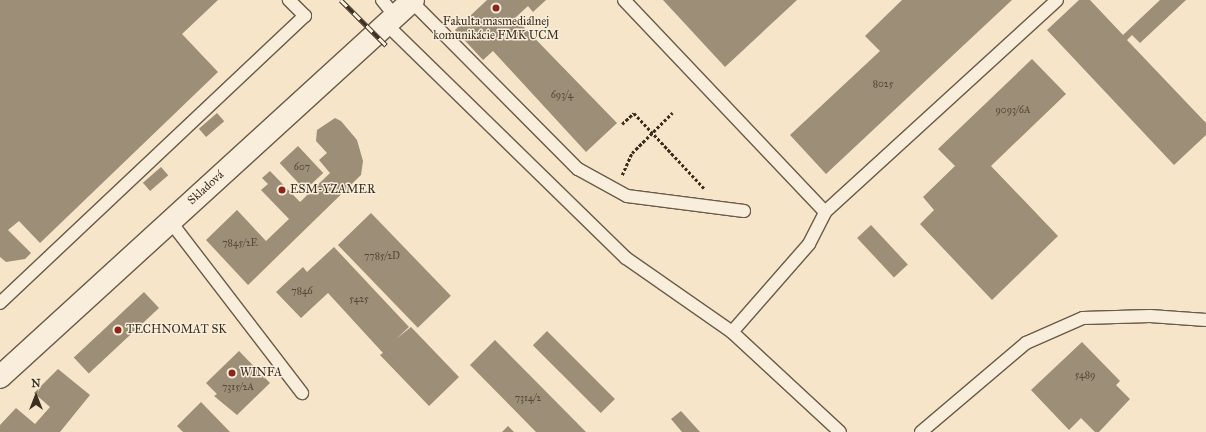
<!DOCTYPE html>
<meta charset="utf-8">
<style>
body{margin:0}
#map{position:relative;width:1206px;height:432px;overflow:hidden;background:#f6e5c8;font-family:"IM FELL Great Primer",serif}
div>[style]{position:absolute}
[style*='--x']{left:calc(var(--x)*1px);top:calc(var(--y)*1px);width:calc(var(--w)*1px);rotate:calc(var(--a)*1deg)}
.building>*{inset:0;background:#9c8e77;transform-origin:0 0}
.path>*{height:2.5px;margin-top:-1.25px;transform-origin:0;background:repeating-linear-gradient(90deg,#3b2f20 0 3px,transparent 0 5px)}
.roads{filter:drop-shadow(1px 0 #6a5c4a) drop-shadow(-1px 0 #6a5c4a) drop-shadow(0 1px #6a5c4a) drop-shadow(0 -1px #6a5c4a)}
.service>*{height:12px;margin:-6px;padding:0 6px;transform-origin:6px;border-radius:6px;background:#f9eedb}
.minor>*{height:22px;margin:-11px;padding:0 11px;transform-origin:11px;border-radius:11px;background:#f9eedb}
.rail>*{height:4.5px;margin-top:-2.25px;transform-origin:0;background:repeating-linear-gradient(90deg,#f9eedb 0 9px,#3b2f20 0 18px);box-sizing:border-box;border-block:1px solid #3b2f20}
.dots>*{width:11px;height:11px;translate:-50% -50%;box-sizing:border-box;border:2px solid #f9eedb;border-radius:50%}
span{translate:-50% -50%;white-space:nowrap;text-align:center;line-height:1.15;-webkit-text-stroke:3px #f9eedb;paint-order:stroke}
.number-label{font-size:10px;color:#534736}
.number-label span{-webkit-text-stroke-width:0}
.poi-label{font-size:12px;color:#3b2f20}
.left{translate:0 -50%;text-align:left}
.street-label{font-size:12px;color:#3b2f20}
.north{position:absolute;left:16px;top:376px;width:40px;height:40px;-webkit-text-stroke:3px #f9eedb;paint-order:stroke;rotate:0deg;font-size:11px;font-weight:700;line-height:16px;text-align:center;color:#3b2f20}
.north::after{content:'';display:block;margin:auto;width:14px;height:18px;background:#3b2f20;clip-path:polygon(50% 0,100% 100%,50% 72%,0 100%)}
</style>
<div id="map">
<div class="building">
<i style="clip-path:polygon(0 0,218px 0,182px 34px,218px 72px,40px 243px,19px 221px,8px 230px,31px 253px,25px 259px,6px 262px,0 257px)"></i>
<i style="clip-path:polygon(487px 0,546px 0,533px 12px,528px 6px,515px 18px,617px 123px,586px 152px,493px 51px,483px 60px,455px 30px)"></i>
<i style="clip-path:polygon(663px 0,797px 0,725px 67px)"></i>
<i style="clip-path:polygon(902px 0,1012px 0,826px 174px,790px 135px,880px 51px,865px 36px)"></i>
<i style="clip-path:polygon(1079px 0,1090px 0,1123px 35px,1160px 0,1186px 0,1140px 43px,1132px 35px,1127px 40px,1206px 123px,1206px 135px,1174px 165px,1047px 30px)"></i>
<i style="clip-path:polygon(1032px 59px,1066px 94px,991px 166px,1058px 236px,992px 300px,920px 224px,934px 210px,923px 197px,955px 166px,938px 149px)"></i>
<i style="left:217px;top:113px;width:11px;height:24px;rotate:49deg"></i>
<i style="clip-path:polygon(335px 118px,341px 121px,357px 140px,363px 161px,361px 175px,248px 285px,206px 240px,237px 210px,266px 241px,289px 219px,261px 190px,268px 184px,262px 178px,270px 171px,300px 202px,330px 173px,319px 160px,327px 153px,316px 141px,317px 130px)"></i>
<i style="left:298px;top:146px;width:37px;height:25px;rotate:47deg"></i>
<i style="left:161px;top:167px;width:11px;height:24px;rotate:49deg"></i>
<i style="left:371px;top:213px;width:115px;height:46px;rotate:46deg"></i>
<i style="left:871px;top:225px;width:54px;height:19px;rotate:47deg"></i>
<i style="clip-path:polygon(334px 247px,409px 327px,396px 339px,411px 327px,459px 377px,429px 406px,380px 355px,383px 353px,328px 293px,301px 318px,276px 292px,303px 267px,307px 272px)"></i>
<i style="left:144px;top:292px;width:22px;height:96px;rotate:47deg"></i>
<i style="left:547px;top:331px;width:96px;height:20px;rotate:45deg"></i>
<i style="clip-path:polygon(495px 340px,586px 432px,536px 432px,470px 365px)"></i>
<i style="clip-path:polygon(1082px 342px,1120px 381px,1116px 385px,1130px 399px,1099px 432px,1095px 432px,1081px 418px,1069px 430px,1031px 390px)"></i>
<i style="clip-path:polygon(239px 351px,270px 383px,237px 415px,214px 396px,217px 394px,206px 383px)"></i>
<i style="clip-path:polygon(58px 369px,90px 395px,60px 432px,0 432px,0 425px,16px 408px,35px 424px,50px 407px,34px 393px)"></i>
<i style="clip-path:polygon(201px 402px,230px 432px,183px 432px,177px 426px)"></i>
<i style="clip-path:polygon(681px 411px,700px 432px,682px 432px,671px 419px)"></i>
<i style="clip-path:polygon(508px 426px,514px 432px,502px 432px)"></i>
</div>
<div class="path">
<i style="--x:622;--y:124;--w:16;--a:-43"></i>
<i style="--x:634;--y:113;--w:103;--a:47"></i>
<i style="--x:622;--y:175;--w:24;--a:-66"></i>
<i style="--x:632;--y:153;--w:57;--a:-45"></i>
</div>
<div class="roads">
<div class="service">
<i style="--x:382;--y:0;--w:21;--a:51"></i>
<i style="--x:624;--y:0;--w:292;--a:46.5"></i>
<i style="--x:825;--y:212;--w:314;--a:-42.4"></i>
<i style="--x:411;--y:1;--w:237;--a:45.2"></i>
<i style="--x:578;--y:169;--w:56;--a:28.9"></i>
<i style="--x:627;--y:196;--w:118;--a:7.3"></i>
<i style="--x:386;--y:24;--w:335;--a:44.3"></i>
<i style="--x:626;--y:258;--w:129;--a:34.9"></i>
<i style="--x:732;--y:332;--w:147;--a:42.8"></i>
<i style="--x:170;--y:221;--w:217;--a:52.5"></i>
<i style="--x:0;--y:303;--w:419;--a:-43.3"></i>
<i style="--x:305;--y:16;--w:23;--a:-135"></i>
<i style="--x:732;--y:332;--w:117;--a:-48.8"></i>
<i style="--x:809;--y:244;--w:36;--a:-63"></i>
<i style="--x:921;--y:432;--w:138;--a:-40.3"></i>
<i style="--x:1026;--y:343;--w:62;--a:-23.7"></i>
<i style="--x:1083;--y:318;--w:67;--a:-1.7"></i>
<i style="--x:1150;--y:316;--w:56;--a:4.1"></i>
</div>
<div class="minor">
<i style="--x:0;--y:377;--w:559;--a:-42.39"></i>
</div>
</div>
<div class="rail">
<i style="--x:341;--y:0;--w:64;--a:45"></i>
</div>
<div class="dots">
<i style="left:496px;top:8px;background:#8f2418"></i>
<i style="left:282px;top:190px;background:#8f2418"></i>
<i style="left:118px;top:330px;background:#8f2418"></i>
<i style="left:232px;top:373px;background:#8f2418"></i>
</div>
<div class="number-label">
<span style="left:883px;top:85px">8025</span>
<span style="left:562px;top:96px">693/4</span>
<span style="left:1013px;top:111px">9093/6A</span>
<span style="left:302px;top:168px">607</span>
<span style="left:240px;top:244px">7845/2E</span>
<span style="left:382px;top:257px">7785/2D</span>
<span style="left:302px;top:292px">7846</span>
<span style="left:359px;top:300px">5425</span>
<span style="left:1085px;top:376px">5489</span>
<span style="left:238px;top:388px">7315/2A</span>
<span style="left:528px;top:399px">7314/2</span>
</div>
<div class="poi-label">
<span style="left:496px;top:29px">Fakulta masmediálnej<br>komunikácie FMK UCM</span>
<span class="left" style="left:290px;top:190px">ESM-YZAMER</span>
<span class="left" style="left:126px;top:330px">TECHNOMAT SK</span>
<span class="left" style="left:240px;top:373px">WINFA</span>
</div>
<div class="street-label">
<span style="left:206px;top:188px;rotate:-42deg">Skladová</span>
</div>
<div class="north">N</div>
</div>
